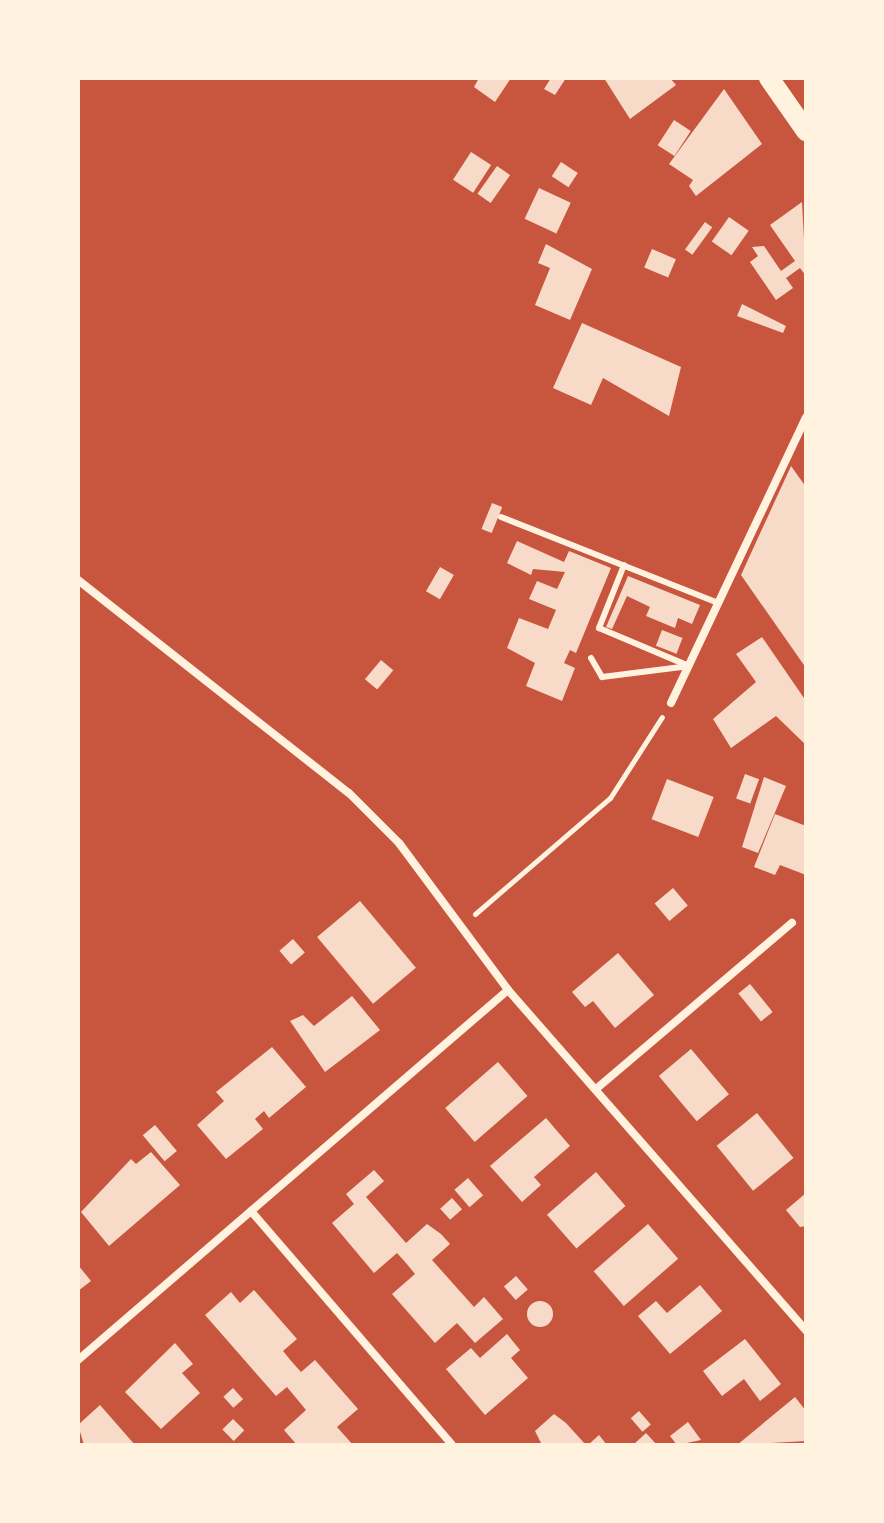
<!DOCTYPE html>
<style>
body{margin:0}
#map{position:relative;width:884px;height:1523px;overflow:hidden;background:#c8553d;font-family:Inter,sans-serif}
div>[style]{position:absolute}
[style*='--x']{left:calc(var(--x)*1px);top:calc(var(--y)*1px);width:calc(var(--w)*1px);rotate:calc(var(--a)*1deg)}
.building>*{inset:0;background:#f7dbc8;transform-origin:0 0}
.round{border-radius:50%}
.path>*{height:5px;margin:-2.5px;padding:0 2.5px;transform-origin:2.5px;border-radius:2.5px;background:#fff3e0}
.service>*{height:6px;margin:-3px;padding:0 3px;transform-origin:3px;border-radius:3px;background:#fff3e0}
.minor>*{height:8px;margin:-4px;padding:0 4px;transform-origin:4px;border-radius:4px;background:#fff3e0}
.primary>*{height:20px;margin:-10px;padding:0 10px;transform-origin:10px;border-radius:10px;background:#fff3e0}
span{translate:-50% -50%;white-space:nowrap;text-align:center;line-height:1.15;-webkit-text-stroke:6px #fff3e0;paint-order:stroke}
.frame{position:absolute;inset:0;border:80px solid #fff3e0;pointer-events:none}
</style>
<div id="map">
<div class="building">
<i style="clip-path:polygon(479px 78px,511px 78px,495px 102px,474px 87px)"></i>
<i style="clip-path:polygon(551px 78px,566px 78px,555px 95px,544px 89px)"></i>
<i style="clip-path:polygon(604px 78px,670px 78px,676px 85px,630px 119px)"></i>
<i style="clip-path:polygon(724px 89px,762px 144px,696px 196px,689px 186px,693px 180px,669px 164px)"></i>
<i style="left:674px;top:120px;width:20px;height:30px;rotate:33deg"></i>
<i style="left:471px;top:152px;width:24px;height:33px;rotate:33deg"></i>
<i style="left:561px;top:162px;width:20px;height:17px;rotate:33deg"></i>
<i style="left:497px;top:166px;width:16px;height:34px;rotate:35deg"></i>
<i style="left:539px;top:188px;width:35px;height:34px;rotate:25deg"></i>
<i style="clip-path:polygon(802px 202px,806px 276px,800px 268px,786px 278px,793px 288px,776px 300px,750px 262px,758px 256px,752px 247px,764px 246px,781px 271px,795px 261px,770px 225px)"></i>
<i style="left:729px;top:217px;width:24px;height:30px;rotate:35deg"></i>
<i style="left:705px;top:222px;width:9px;height:34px;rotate:36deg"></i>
<i style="clip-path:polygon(546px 244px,592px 269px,570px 320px,535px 305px,550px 268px,538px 263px)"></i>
<i style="left:652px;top:249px;width:26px;height:20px;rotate:23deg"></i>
<i style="clip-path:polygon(742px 304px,786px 326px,783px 333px,737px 316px)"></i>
<i style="clip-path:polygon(582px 323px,681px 367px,669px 416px,603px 378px,591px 405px,553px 388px)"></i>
<i style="clip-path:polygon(791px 466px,806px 487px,806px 668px,741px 575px)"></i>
<i style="left:492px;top:503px;width:11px;height:28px;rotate:22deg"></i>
<i style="clip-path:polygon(517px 541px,564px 562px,569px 551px,611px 568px,576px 653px,570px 650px,564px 663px,575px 668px,562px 701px,526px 686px,535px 663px,507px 648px,519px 618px,548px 629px,556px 610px,529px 599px,537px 581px,557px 589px,565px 572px,533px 569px,531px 575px,507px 563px)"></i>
<i style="left:440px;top:567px;width:16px;height:28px;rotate:30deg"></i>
<i style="clip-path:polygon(628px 576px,700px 605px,692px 624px,678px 618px,675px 628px,646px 616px,650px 607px,627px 596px,612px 629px,606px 627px)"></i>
<i style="left:662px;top:630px;width:22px;height:17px;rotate:21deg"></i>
<i style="clip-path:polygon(762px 637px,806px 701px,806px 745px,776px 716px,731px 748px,713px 719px,756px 682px,736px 654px)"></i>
<i style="left:381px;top:660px;width:16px;height:25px;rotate:40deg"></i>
<i style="left:745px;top:774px;width:15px;height:26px;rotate:20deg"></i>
<i style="clip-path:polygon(764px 777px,786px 786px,758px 853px,742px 847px)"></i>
<i style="left:667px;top:779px;width:50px;height:43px;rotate:21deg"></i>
<i style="clip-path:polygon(775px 814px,806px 826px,806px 875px,780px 865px,775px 875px,754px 867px)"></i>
<i style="left:673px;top:888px;width:23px;height:24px;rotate:50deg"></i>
<i style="left:360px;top:901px;width:87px;height:56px;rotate:50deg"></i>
<i style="left:293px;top:939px;width:18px;height:18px;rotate:49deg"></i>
<i style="clip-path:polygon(618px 953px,654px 995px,615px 1028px,593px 1001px,585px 1007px,572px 992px)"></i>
<i style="left:750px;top:984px;width:36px;height:15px;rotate:51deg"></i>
<i style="clip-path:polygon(352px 996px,380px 1030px,325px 1072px,290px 1021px,303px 1015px,314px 1026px)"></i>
<i style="clip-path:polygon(272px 1047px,306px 1087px,269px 1118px,264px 1111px,255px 1119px,263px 1129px,226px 1159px,197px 1125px,224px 1101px,216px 1092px)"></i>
<i style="left:691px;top:1049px;width:59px;height:42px;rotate:50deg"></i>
<i style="left:498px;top:1062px;width:45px;height:70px;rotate:49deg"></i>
<i style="left:757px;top:1113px;width:58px;height:52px;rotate:51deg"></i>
<i style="clip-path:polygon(546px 1118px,570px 1146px,534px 1177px,541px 1185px,522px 1202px,490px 1166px)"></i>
<i style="left:155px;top:1125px;width:34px;height:16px;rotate:50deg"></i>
<i style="clip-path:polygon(151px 1152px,180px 1185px,109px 1246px,81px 1212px,131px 1159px,136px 1164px)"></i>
<i style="clip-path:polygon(374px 1170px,384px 1181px,366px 1197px,406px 1243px,427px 1224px,441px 1234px,450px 1244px,432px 1260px,474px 1307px,484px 1297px,503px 1319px,475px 1343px,457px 1323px,435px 1343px,392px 1294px,415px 1274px,406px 1263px,397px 1253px,374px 1273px,332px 1223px,354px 1204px,346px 1194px)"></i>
<i style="left:596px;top:1172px;width:45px;height:65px;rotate:49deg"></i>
<i style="left:468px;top:1178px;width:23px;height:18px;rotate:49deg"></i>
<i style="clip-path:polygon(806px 1193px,806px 1226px,800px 1227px,786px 1210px)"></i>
<i style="left:452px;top:1198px;width:15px;height:16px;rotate:48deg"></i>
<i style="left:648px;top:1224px;width:46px;height:72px;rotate:49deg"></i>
<i style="clip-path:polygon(78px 1265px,91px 1281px,78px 1291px)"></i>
<i style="left:516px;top:1276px;width:18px;height:16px;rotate:49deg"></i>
<i style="clip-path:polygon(700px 1285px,722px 1311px,670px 1354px,638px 1316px,656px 1301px,667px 1313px)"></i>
<i style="clip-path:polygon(254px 1290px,297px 1339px,283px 1351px,292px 1362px,301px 1372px,315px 1360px,358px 1409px,337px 1427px,353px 1445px,297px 1445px,284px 1430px,306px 1410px,287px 1387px,276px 1396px,205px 1315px,231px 1292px,240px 1303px)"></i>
<i class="round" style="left:527px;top:1301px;width:26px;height:26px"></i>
<i style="clip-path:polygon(507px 1334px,520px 1350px,511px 1358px,528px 1378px,485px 1415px,446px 1369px,471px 1348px,480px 1358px)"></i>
<i style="clip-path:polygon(745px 1339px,781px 1384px,760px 1401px,744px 1379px,722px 1396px,703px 1371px)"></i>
<i style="clip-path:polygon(175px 1343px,193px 1364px,182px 1373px,200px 1393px,161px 1429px,125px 1392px)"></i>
<i style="left:233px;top:1388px;width:15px;height:13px;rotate:48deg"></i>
<i style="clip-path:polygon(795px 1397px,806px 1411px,806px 1441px,737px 1445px)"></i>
<i style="clip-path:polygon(100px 1405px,135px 1445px,84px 1445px,78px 1425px)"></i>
<i style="left:639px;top:1411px;width:18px;height:11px;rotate:49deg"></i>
<i style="clip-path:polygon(554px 1414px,566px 1423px,586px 1445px,542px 1445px,535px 1431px)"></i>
<i style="left:233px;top:1419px;width:16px;height:15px;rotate:45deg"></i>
<i style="clip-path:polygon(688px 1422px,701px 1440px,677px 1445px,670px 1436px)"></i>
<i style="clip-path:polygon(646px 1433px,657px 1445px,633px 1445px)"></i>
<i style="clip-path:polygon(599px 1435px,607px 1445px,588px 1445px)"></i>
</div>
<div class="path">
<i style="--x:475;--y:914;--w:178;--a:-40.7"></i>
<i style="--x:610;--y:798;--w:96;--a:-57.3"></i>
</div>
<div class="service">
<i style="--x:501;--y:517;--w:233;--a:21.6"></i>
<i style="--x:624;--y:565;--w:68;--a:111.6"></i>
<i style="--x:599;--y:628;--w:98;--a:22.9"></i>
<i style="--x:591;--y:658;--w:22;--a:60"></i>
<i style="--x:602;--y:677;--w:88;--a:-7.2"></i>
</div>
<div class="minor">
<i style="--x:78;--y:580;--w:345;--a:38.2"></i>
<i style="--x:349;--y:793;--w:71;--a:45"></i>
<i style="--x:399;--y:843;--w:183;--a:53.4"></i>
<i style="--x:508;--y:990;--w:453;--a:48.8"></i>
<i style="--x:671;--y:703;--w:316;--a:-64.7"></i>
<i style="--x:596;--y:1089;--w:257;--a:-40.3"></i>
<i style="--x:251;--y:1211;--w:308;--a:49.3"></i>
<i style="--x:78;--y:1360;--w:567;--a:-40.71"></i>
</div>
<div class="primary">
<i style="--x:769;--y:78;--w:65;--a:55.1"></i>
</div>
<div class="frame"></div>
</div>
